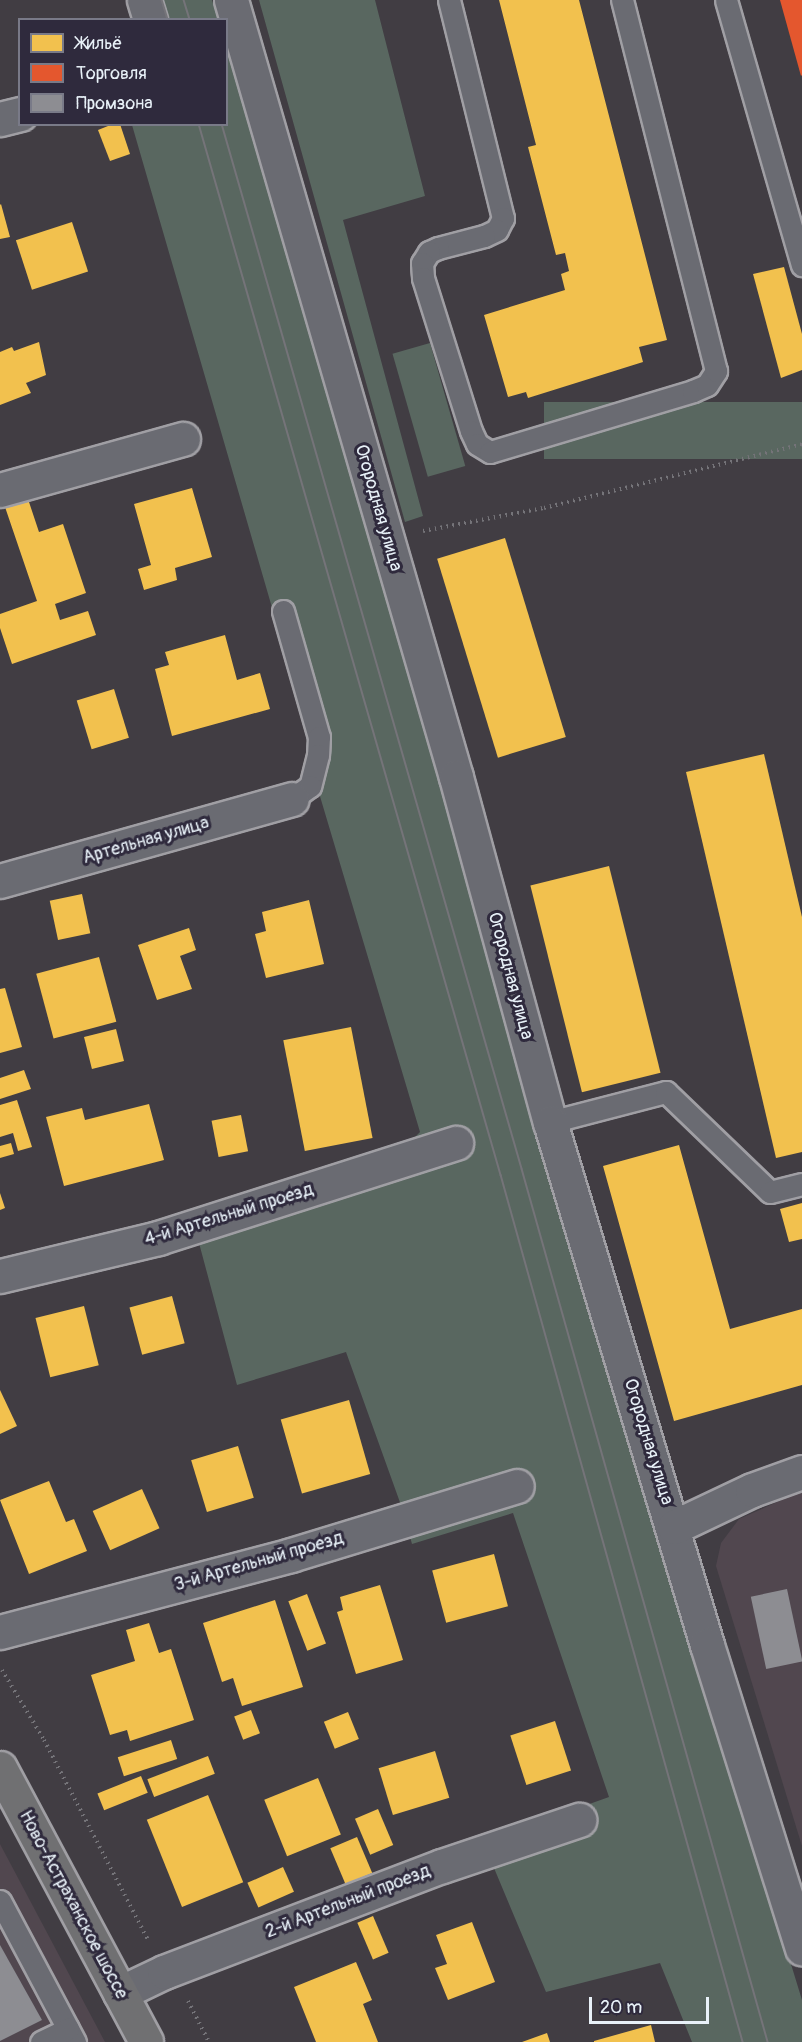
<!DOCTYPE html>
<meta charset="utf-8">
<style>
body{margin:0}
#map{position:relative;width:802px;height:2042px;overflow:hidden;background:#413d43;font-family:Pangolin,sans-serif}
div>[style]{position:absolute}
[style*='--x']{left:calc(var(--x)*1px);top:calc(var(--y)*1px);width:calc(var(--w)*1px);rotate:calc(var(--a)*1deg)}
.built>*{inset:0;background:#51474f}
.green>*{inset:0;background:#596760;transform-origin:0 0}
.homes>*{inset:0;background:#f2c14e;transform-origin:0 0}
.shops>*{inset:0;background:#e4572e}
.industry>*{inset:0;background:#8d8d92;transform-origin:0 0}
.path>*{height:4px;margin-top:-2px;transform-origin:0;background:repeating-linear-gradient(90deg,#757479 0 1.5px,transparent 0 6px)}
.roads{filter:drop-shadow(2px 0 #a09fa4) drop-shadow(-2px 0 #a09fa4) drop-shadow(0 2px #a09fa4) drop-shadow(0 -2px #a09fa4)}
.lane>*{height:21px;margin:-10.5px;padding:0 10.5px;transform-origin:10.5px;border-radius:10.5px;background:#6a6b72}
.street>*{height:33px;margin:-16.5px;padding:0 16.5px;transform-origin:16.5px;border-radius:16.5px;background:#6a6b72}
.primary>*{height:33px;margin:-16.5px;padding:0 16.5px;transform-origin:16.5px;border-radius:16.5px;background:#707072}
.tram>*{height:1.5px;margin:-0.75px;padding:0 0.75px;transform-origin:0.75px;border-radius:0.75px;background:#757479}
span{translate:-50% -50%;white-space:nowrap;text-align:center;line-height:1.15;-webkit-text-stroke:6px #2f2a3d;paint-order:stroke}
.street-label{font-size:18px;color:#e8f1f8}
.legend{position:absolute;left:18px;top:18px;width:210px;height:108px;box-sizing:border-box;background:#2f2a3d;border:2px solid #797a88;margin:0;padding:8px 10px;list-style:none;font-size:18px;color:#e8f1f8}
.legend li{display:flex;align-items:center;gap:12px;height:30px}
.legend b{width:30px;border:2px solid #797a88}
.scale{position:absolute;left:589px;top:1997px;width:120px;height:27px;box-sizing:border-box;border:3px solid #e8f1f8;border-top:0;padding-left:8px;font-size:18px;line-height:21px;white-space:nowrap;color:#e8f1f8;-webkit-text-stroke:4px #2f2a3d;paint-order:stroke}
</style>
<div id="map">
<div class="built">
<i style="clip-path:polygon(802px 1491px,802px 1846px,716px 1566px,721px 1543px,739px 1519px)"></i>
<i style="clip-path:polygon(0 1844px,105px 2042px,0 2042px)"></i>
</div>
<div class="green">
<i style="clip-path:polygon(155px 0,212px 0,218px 19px,162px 19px)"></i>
<i style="clip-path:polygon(259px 0,375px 0,425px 196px,343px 220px,423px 516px,405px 522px)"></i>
<i style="clip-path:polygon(227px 48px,646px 1491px,802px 2000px,802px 2042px,692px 2042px,660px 1963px,546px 1992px,494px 1868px,480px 1843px,609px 1797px,513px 1513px,412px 1544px,402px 1508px,346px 1352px,237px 1385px,191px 1213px,406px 1146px,420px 1132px,319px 793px,331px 753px,328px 730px,273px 611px,132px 125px,226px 124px)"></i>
<i style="left:430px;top:343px;width:128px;height:39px;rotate:74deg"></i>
<i style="left:802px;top:402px;width:57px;height:258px;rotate:90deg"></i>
</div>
<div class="homes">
<i style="clip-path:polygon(499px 0,579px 0,667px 340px,639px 347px,643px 362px,528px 398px,526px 392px,508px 397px,484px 315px,565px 290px,561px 274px,569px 271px,565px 253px,556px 255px,528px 147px,536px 145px)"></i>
<i style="clip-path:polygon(113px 124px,120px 124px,130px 154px,110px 161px,98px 130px)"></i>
<i style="clip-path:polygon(1px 204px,10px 237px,0 239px,0 205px)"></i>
<i style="left:72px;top:222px;width:52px;height:59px;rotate:72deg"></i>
<i style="clip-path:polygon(784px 267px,802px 334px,802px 370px,781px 378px,753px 274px)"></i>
<i style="clip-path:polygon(39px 342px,46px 375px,26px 383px,31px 393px,0 405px,0 352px,12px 347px,14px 351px)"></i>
<i style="clip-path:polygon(192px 488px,212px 557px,175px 568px,177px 580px,144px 590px,138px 569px,151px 565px,134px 504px)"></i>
<i style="clip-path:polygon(28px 499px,39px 532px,63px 524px,86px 593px,55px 604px,60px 620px,88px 611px,96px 635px,12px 664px,0 628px,0 614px,37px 601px,5px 507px)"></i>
<i style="left:505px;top:538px;width:208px;height:71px;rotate:73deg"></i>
<i style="clip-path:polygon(225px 635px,237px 680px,260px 673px,270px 709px,172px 736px,155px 669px,169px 665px,165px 652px)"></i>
<i style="left:114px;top:689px;width:51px;height:39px;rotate:73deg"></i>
<i style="clip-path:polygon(764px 754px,802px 917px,802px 1152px,776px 1158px,686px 772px)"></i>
<i style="left:609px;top:866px;width:213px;height:81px;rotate:76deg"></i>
<i style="left:82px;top:894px;width:40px;height:33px;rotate:78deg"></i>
<i style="clip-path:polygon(309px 900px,324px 964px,266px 978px,255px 934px,266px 931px,262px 912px)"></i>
<i style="clip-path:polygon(189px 928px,196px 950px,180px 956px,192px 989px,157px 1000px,138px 945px)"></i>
<i style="left:99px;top:957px;width:67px;height:65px;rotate:75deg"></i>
<i style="clip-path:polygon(5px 988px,22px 1047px,0 1053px,0 989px)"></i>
<i style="left:351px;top:1027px;width:113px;height:69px;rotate:79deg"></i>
<i style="left:116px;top:1029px;width:33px;height:33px;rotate:76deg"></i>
<i style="clip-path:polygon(24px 1070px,31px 1089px,0 1099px,0 1078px)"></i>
<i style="clip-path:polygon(17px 1100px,32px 1147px,18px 1151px,13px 1133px,0 1137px,0 1105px)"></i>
<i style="clip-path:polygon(149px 1104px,164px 1160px,64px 1186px,46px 1117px,82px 1108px,85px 1120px)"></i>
<i style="left:241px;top:1115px;width:37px;height:30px;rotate:79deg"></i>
<i style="clip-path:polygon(11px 1143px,14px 1154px,0 1158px,0 1146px)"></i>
<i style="clip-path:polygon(679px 1145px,730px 1329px,802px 1309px,802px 1385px,674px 1421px,603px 1166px)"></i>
<i style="clip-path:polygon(0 1193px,5px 1208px,0 1210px)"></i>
<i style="clip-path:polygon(802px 1203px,802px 1239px,789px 1242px,780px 1209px)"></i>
<i style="left:172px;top:1296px;width:49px;height:44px;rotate:75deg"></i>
<i style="left:84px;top:1306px;width:61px;height:50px;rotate:76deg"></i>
<i style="clip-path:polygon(0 1390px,17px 1426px,0 1434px)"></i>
<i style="left:349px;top:1400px;width:77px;height:71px;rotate:74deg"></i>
<i style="left:238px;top:1446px;width:54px;height:49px;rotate:73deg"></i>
<i style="clip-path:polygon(49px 1481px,66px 1522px,74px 1519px,87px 1551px,29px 1574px,0 1500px)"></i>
<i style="left:142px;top:1489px;width:43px;height:54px;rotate:66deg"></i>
<i style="left:494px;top:1554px;width:54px;height:64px;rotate:75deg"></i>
<i style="clip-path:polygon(380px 1585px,403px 1660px,356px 1674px,337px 1612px,343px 1610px,340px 1597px)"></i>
<i style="left:307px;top:1594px;width:53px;height:20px;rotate:69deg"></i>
<i style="clip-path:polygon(275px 1600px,303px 1687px,242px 1706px,233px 1678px,222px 1682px,203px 1623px)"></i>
<i style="clip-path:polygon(149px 1623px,159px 1653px,171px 1649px,194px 1720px,130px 1741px,127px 1730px,110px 1735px,91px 1675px,135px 1661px,126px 1630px)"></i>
<i style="left:251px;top:1710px;width:25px;height:18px;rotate:69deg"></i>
<i style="left:348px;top:1712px;width:29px;height:26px;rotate:68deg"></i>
<i style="left:555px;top:1721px;width:52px;height:47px;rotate:72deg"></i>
<i style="left:171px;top:1740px;width:20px;height:56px;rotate:72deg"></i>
<i style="left:435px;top:1751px;width:49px;height:59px;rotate:73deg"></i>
<i style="left:208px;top:1756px;width:19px;height:65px;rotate:69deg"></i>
<i style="left:141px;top:1776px;width:18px;height:47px;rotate:68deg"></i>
<i style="left:318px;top:1778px;width:61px;height:58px;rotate:68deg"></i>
<i style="left:208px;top:1795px;width:94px;height:66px;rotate:68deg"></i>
<i style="left:378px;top:1809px;width:39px;height:25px;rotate:67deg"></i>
<i style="left:357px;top:1837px;width:39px;height:29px;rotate:67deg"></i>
<i style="left:283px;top:1867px;width:27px;height:39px;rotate:66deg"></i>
<i style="left:373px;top:1916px;width:40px;height:17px;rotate:67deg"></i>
<i style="clip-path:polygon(472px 1922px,495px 1982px,448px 2000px,435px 1968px,447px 1964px,436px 1935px)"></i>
<i style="clip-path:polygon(356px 1962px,372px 2000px,363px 2004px,378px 2042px,316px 2042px,294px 1987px)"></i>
<i style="clip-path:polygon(651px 2025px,655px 2042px,594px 2042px,594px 2041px)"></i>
<i style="clip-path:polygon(547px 2033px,550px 2042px,522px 2042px)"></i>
</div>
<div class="shops">
<i style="clip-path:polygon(780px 0,802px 0,802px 75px,801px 76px)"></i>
</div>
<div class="industry">
<i style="left:787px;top:1589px;width:74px;height:37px;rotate:78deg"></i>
<i style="clip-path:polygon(0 1945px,42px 2020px,0 2041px)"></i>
</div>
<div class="path">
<i style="--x:423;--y:531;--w:123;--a:-10.8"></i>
<i style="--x:544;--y:508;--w:266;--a:-13.9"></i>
<i style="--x:2;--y:1670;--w:82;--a:59"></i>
<i style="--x:44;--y:1740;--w:225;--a:62.5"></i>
<i style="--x:188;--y:2001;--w:46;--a:62.9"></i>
</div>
<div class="roads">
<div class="lane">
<i style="--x:449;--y:0;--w:225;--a:76.1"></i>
<i style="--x:503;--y:218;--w:13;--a:117"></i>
<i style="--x:497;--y:230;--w:14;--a:155"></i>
<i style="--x:484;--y:236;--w:48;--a:165.4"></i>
<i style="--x:438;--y:248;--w:10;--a:156"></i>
<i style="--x:429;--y:252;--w:13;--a:122"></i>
<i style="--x:422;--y:263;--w:15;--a:86"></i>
<i style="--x:423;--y:278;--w:160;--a:72.6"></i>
<i style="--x:471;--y:431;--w:14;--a:65"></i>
<i style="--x:477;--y:444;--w:15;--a:32"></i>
<i style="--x:490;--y:452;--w:212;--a:-16.7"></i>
<i style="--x:693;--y:391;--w:15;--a:-23"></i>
<i style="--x:707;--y:385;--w:17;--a:-57"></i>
<i style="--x:716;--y:371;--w:383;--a:-104.2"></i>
<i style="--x:726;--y:0;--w:276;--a:74"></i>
<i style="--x:283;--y:611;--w:131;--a:74.1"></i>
<i style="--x:319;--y:737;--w:18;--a:93"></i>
<i style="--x:318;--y:755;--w:32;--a:104"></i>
<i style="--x:310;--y:786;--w:22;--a:144"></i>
<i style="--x:550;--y:1122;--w:120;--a:-14.5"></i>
<i style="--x:666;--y:1092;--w:144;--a:43.9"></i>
<i style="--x:770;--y:1192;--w:33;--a:-14"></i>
<i style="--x:0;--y:1901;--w:160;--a:62"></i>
<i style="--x:41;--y:2042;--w:30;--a:-26"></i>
</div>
<div class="street">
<i style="--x:144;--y:0;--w:21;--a:73"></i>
<i style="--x:231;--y:0;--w:809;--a:73.85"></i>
<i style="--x:456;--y:777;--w:358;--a:74.8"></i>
<i style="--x:550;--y:1122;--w:546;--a:73.29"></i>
<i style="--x:707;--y:1645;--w:318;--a:72.6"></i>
<i style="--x:0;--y:119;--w:21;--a:-14"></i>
<i style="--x:0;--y:490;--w:190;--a:-15.6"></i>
<i style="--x:0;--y:881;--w:303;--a:-15.7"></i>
<i style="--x:0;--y:1276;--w:163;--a:-13.5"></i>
<i style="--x:158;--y:1238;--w:313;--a:-17.7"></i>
<i style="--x:674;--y:1527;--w:86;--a:-25.4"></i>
<i style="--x:752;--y:1490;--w:53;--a:-19.8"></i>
<i style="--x:0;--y:1632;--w:301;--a:-14.8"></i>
<i style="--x:291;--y:1555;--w:236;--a:-17"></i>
<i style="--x:120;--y:1993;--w:49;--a:-25.5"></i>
<i style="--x:164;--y:1972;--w:298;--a:-20.9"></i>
<i style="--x:442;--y:1866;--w:145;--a:-18.6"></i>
</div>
<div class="primary">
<i style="--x:0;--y:1768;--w:310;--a:61.9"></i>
</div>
</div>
<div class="tram">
<i style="--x:162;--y:0;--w:21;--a:73"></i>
<i style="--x:184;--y:0;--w:21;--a:73"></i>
<i style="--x:199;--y:124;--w:1094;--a:73.97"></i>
<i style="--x:501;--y:1175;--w:900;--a:74.4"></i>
<i style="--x:222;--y:124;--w:1087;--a:73.98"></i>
<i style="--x:522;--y:1169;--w:907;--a:74.26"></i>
</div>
<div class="street-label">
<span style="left:378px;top:508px;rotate:74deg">Огородная улица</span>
<span style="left:146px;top:841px;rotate:-16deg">Артельная улица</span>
<span style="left:510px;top:976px;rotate:75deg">Огородная улица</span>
<span style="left:229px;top:1215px;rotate:-17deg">4-й Артельный проезд</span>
<span style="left:648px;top:1442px;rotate:73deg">Огородная улица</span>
<span style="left:259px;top:1562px;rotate:-16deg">3-й Артельный проезд</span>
<span style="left:348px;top:1902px;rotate:-21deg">2-й Артельный проезд</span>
<span style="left:73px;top:1905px;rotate:62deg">Ново-Астраханское шоссе</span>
</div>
<ul class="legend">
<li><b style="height:16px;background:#f2c14e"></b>Жильё</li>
<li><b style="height:16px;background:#e4572e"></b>Торговля</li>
<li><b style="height:16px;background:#8d8d92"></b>Промзона</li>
</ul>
<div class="scale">20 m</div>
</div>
